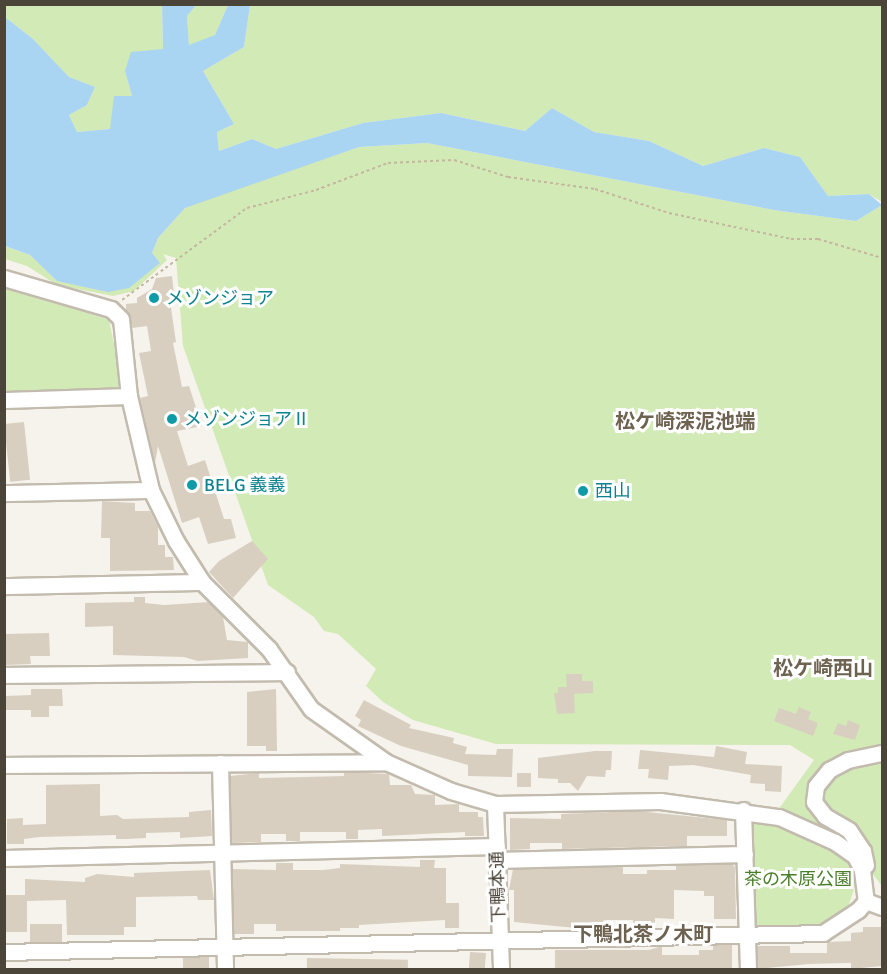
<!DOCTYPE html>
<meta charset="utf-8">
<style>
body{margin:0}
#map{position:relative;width:887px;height:974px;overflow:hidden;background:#f6f3ec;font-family:Signika,"Noto Sans JP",sans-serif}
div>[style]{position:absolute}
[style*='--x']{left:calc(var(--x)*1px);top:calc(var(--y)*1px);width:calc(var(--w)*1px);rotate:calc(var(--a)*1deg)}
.green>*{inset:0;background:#d2eab5}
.water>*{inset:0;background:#a9d4f2}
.building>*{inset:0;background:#d8cfc1;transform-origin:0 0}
.path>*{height:2px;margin-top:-1px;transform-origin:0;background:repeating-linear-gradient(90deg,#c4b79f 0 3px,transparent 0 6px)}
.roads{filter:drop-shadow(2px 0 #c2bbae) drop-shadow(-2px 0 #c2bbae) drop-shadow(0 2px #c2bbae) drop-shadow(0 -2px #c2bbae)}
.minor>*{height:15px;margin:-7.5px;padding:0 7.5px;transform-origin:7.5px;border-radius:7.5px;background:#fff}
.dots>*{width:16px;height:16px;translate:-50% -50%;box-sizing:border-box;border:3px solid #fff;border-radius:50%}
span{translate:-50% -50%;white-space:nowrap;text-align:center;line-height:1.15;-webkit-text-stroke:6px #fff;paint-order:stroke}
.culture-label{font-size:18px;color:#0d838f}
.left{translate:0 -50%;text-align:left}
.park-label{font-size:18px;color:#4a7f2a}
.street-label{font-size:18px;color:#4b4439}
.neighbourhood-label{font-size:20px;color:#6e6250;font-weight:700}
.frame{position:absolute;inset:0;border:6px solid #4b4439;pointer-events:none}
</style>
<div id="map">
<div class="green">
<i style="clip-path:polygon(4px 5px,162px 5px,163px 49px,125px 71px,132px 96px,110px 129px,77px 132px,69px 115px,87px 105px,95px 87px,69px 77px,33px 39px,5px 17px)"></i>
<i style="clip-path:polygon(196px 5px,228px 5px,215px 35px,189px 46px,187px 16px)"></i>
<i style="clip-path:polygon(250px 5px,882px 5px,882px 202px,869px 194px,828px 196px,800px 157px,764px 148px,703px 166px,649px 141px,594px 132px,552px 108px,525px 131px,441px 113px,363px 123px,276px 149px,252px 139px,219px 151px,217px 132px,234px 124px,203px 71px,244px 47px)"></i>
<i style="clip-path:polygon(427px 143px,774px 210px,856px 221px,882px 205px,882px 886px,853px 849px,778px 810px,814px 760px,790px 745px,496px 744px,413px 720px,383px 702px,366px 686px,376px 669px,338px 634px,324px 631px,314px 617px,268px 585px,183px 346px,176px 258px,163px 254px,167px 260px,134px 291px,113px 296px,57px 285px,27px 266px,5px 259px,4px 246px,30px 255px,57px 281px,80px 285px,152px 253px,158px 238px,185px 208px,211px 196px,359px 147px)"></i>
<i style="clip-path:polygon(4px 285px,109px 320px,122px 383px,114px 391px,5px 391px)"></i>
<i style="clip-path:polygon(755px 819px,793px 827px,847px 849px,857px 880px,847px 911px,817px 927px,762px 930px,751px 920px,747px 824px)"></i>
</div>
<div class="water">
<i style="clip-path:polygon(162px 4px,196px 5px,187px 16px,189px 45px,215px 35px,228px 5px,250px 5px,244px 47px,203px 71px,234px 124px,217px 132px,219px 151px,252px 139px,276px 149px,363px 123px,441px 113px,525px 131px,552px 108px,594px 132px,649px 141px,703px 166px,764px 148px,800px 157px,828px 196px,869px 194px,882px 205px,856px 221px,774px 210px,427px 143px,359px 147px,185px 208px,158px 238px,152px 253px,160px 263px,129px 288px,108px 292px,57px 281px,30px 255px,5px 246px,5px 17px,33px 39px,69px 77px,95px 87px,87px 105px,69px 115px,77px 132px,110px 129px,114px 96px,132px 96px,125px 71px,131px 52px,163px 49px)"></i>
</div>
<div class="building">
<i style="clip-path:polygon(172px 276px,174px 294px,169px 294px,176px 342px,173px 343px,182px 387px,189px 386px,202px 426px,177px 431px,188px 466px,205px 460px,224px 519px,231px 519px,236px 538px,208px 544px,199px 517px,182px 523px,158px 446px,155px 463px,140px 398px,148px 396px,139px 353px,151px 351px,147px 326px,132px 328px,126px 310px,126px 304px,137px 303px,137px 298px,152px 289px,156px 278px)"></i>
<i style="left:24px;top:422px;width:58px;height:20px;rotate:84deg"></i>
<i style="clip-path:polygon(102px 501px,135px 503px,135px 511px,150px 511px,158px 527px,158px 545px,165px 545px,165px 557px,173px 557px,174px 570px,110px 571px,110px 538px,101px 538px)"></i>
<i style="clip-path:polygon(252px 541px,268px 559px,233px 598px,209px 572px,219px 561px)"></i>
<i style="clip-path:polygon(134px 597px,145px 597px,145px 603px,164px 605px,209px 602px,223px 617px,227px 640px,248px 642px,248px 658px,198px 661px,184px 657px,113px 655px,113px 626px,85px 627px,85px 603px,134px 602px)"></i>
<i style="clip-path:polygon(49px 633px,50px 656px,30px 656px,31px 664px,4px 665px,4px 634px)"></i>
<i style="clip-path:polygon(566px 674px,582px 674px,582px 681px,593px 681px,593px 693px,574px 694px,575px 713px,557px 714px,554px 693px,558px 693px,558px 687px,567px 687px)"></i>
<i style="clip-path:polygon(31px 689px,62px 689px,63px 706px,49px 706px,49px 717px,31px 717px,31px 710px,4px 710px,4px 696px,31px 695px)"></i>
<i style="clip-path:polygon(276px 689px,277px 751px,266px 751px,266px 746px,247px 746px,247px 692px)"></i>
<i style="clip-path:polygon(364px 700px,411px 725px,409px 728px,454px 738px,453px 743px,467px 747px,465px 754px,496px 755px,497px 749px,513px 749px,512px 777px,468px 776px,468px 765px,401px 746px,358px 726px,361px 720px,355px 716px)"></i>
<i style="clip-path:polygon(799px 707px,811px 712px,808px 719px,818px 723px,813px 736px,774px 721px,779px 708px,796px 714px)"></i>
<i style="clip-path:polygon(848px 720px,860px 725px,855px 740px,833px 734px,838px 723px,846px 726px)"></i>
<i style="clip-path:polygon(716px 746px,747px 752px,745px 764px,782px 766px,781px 792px,765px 791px,765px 784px,750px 783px,751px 775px,693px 765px,669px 766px,668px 780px,648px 778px,649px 769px,638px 769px,640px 750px,714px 757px)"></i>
<i style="clip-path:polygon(595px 751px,612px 751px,611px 770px,606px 770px,605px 777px,587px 776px,578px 791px,570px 783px,558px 783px,558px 779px,538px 778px,538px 758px)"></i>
<i style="clip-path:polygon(344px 772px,389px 774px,390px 785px,411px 785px,415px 794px,435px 795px,435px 805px,459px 804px,459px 812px,478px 812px,478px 817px,483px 817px,484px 836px,465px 836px,465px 832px,382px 836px,382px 829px,358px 830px,358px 839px,346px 839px,346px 832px,300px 832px,300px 841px,286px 841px,286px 834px,261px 834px,261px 842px,232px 843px,230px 776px,259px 773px,259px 778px,304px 777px,344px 776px)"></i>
<i style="left:517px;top:773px;width:14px;height:14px"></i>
<i style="clip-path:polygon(100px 784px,100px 816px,117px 815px,123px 819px,189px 817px,189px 812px,211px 810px,212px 836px,180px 838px,180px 832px,146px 833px,146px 838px,127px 839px,116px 839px,116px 835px,40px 837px,24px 839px,24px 844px,7px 844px,7px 819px,23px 818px,23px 825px,46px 824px,46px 785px)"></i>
<i style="clip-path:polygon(637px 811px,727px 820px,727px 836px,687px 836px,687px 846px,562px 849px,562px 843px,530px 843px,530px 849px,510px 850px,510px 818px,561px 819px,561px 814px)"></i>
<i style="clip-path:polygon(420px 860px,435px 860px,434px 868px,446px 868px,446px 903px,459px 903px,459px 928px,445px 928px,445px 920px,359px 925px,359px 928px,340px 928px,340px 931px,276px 931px,276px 924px,254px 924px,254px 934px,234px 934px,232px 869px,276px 870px,276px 863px,293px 863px,293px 870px,323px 870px,340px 868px,340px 864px,420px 867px)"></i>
<i style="clip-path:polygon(732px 864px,735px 867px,736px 919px,714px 919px,714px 896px,704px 896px,704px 891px,674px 890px,674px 919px,655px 918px,655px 927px,633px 927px,633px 920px,606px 920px,606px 925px,586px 925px,586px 929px,514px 922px,514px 890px,509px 890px,513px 869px,623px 867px,623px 874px,647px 874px,647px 870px,676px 870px,676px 865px)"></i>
<i style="clip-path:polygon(210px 870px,214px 900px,198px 900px,197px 896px,136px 897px,136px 927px,124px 927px,124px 935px,67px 935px,66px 900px,27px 901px,27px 932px,4px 932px,4px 895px,25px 895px,25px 879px,85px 882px,85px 878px,97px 874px,134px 877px,134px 873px)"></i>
<i style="left:30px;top:924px;width:32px;height:18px"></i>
<i style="clip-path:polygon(863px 927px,882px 927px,882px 966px,851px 969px,851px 963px,809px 964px,758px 969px,757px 946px,790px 946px,790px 953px,827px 953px,827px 942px,851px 941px,851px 933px,863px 932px)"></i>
<i style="clip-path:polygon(713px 945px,732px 945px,732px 969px,555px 969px,555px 950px,649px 950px,662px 946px,662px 955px,699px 955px,699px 950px,713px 950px)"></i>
<i style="left:470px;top:952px;width:16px;height:17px;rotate:4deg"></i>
<i style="left:209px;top:957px;width:12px;height:26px;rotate:90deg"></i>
<i style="left:307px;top:958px;width:101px;height:11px;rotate:1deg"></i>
</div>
<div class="path">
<i style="--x:122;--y:300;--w:155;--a:-36.4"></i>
<i style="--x:247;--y:208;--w:71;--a:-14.6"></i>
<i style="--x:316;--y:190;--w:77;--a:-20.6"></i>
<i style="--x:388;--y:163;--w:66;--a:-2.6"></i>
<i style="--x:454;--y:160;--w:57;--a:17.5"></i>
<i style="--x:508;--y:177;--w:88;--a:7.9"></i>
<i style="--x:595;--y:189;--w:78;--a:18"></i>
<i style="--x:669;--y:213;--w:125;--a:12"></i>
<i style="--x:791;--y:239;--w:27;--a:0"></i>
<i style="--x:818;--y:239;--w:67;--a:16.5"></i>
</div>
<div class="roads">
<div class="minor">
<i style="--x:4;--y:278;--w:111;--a:16.2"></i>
<i style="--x:111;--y:309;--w:14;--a:45"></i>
<i style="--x:121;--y:319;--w:77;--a:84.1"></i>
<i style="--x:129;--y:396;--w:97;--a:76.8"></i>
<i style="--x:151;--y:490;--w:57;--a:63.9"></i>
<i style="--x:176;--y:541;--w:49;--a:57.6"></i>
<i style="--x:202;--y:582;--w:95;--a:45"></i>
<i style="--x:269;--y:649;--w:73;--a:55"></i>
<i style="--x:311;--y:709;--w:92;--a:35.2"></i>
<i style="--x:386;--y:762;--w:71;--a:24"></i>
<i style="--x:451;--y:791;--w:46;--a:16.5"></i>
<i style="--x:495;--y:804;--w:165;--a:-1"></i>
<i style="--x:660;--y:801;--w:120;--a:7.7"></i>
<i style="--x:779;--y:817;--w:61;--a:24.1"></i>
<i style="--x:835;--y:842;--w:24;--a:35"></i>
<i style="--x:855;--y:856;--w:16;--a:63"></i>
<i style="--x:862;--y:870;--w:31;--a:83"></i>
<i style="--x:866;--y:901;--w:12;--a:132"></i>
<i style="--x:858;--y:910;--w:42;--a:146.7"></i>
<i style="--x:823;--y:933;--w:819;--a:178.67"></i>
<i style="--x:4;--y:400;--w:125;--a:-1.8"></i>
<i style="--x:4;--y:493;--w:147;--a:-1.2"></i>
<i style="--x:4;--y:586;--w:198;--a:-1.2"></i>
<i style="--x:4;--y:675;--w:283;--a:-0.6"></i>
<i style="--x:220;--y:763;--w:207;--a:88.6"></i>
<i style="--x:4;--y:765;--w:382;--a:-0.4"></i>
<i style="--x:495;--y:804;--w:166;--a:87.9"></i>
<i style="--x:743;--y:810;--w:160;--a:88.2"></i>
<i style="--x:4;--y:858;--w:493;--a:-1.4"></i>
<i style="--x:497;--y:860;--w:248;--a:-1.4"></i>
<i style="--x:866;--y:865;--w:14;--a:-102"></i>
<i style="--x:863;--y:851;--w:25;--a:-124"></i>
<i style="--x:849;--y:830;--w:28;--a:-150"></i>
<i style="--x:825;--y:816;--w:18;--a:-128"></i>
<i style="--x:814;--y:802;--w:16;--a:-83"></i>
<i style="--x:816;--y:786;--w:21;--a:-51"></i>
<i style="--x:829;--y:770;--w:21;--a:-28"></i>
<i style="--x:848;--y:760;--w:35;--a:-12"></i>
<i style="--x:866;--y:901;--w:17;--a:21"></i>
</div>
</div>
<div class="dots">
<i style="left:154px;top:298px;background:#0f9aa8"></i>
<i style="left:172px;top:419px;background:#0f9aa8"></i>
<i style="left:192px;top:485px;background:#0f9aa8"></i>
<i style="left:583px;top:491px;background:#0f9aa8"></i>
</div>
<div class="culture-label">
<span class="left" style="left:166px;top:298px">メゾンジョア</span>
<span class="left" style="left:184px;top:419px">メゾンジョアⅡ</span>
<span class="left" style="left:204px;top:485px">BELG 義義</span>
<span class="left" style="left:595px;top:491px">西山</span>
</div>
<div class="park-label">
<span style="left:798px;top:879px">茶の木原公園</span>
</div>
<div class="street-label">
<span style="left:498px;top:887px;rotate:-92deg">下鴨本通</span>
</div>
<div class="neighbourhood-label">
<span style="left:685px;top:421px">松ケ崎深泥池端</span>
<span style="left:823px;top:668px">松ケ崎西山</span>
<span style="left:643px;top:934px">下鴨北茶ノ木町</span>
</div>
<div class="frame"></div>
</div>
